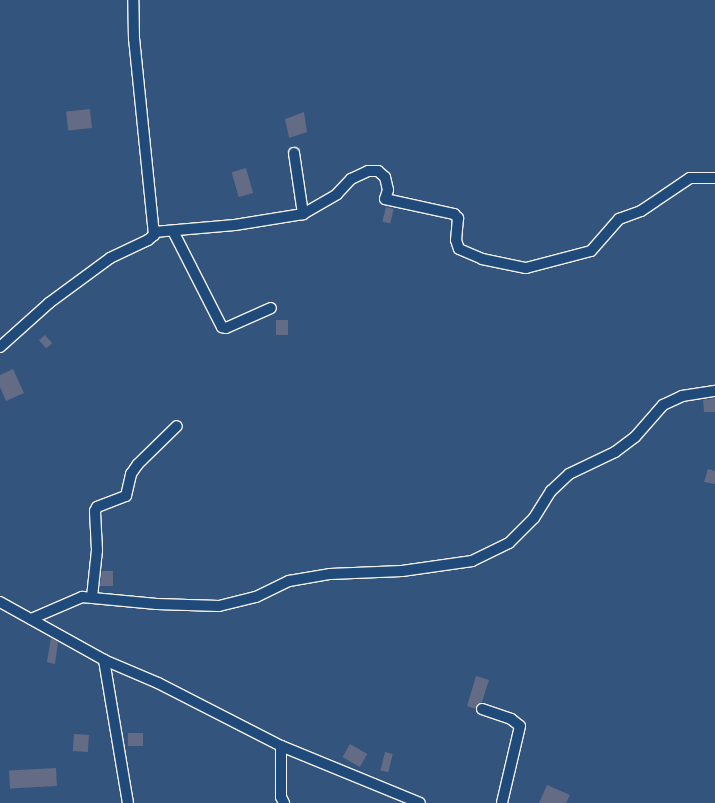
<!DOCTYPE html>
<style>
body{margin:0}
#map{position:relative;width:715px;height:803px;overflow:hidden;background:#33547d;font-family:"Playpen Sans",sans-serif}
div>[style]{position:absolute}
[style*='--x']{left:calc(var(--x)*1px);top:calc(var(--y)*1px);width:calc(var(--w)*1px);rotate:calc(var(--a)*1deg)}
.building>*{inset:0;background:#636b85;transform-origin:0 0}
.roads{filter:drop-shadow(1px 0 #f4f1e8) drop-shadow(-1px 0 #f4f1e8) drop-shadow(0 1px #f4f1e8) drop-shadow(0 -1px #f4f1e8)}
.minor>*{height:10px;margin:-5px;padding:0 5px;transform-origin:5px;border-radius:5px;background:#1f4a7a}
span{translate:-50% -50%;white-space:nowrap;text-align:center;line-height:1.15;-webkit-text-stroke:4.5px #1f4a7a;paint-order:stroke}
</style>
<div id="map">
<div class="building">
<i style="left:90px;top:109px;width:19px;height:24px;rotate:84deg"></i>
<i style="clip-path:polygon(304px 112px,307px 132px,289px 138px,285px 119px)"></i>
<i style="left:246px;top:168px;width:26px;height:15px;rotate:74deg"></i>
<i style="left:386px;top:207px;width:8px;height:15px;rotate:14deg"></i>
<i style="left:276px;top:320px;width:12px;height:15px"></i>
<i style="left:45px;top:335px;width:11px;height:8px;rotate:49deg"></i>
<i style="clip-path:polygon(13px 369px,24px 393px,6px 401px,0 387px,0 375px)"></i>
<i style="clip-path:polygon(715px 398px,715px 412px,704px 412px,703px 400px)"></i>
<i style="clip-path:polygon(708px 469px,715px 471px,715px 484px,704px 482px)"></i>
<i style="clip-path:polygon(102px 571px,113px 571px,113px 586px,100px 586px)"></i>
<i style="clip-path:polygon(51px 638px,58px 642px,55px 664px,47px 662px)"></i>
<i style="clip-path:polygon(476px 676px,489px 680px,482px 702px,477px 704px,475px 709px,467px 706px)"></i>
<i style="left:143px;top:733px;width:13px;height:15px;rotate:90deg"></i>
<i style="left:74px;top:734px;width:15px;height:17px;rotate:4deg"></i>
<i style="left:350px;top:744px;width:20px;height:15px;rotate:30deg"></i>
<i style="left:385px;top:752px;width:8px;height:19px;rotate:14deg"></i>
<i style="left:56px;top:768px;width:18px;height:47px;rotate:87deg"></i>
<i style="clip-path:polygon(547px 785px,570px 795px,566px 803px,539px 803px)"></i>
</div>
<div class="roads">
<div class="minor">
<i style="--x:294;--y:153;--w:62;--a:81.6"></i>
<i style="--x:173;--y:231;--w:108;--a:63"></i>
<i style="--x:222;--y:327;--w:4;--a:14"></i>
<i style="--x:226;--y:328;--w:49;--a:-24"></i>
<i style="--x:154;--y:232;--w:81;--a:-4.9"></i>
<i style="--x:235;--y:225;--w:69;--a:-9.2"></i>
<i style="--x:303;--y:214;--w:39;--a:-30"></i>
<i style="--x:337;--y:194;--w:21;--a:-47"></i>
<i style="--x:351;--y:179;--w:19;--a:-25"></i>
<i style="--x:368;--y:171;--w:10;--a:0"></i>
<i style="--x:378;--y:171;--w:9;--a:41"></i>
<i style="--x:385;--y:177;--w:13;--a:77"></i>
<i style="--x:388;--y:190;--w:9;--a:108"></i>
<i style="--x:385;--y:199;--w:71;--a:12.3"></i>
<i style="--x:454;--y:214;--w:6;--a:45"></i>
<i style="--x:458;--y:218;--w:22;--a:95"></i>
<i style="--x:456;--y:240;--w:9;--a:72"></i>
<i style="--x:459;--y:249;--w:25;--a:23"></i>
<i style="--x:482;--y:259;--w:45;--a:11.6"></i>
<i style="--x:526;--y:268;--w:67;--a:-14.7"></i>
<i style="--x:591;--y:251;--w:43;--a:-48.8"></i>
<i style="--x:619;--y:219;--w:23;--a:-20"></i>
<i style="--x:641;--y:211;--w:59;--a:-34"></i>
<i style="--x:690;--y:178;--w:25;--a:0"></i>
<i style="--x:0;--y:347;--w:66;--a:-41.9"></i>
<i style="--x:49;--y:303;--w:76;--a:-36.4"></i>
<i style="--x:110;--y:258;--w:42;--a:-25.3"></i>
<i style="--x:148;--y:240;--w:8;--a:-40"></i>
<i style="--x:154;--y:235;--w:197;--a:-95.8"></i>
<i style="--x:134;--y:39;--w:39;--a:-91"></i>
<i style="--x:92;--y:597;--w:47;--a:-83.9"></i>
<i style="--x:97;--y:550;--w:39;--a:-93"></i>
<i style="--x:95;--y:511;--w:4;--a:-63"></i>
<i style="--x:97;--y:507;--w:31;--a:-21"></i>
<i style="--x:126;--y:496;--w:23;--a:-77"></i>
<i style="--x:131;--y:474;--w:12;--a:-55"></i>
<i style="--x:138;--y:464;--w:54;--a:-44.3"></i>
<i style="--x:0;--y:602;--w:119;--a:29.1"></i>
<i style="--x:104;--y:660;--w:59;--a:23.1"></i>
<i style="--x:158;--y:683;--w:138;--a:27.1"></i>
<i style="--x:281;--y:746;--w:150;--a:22.3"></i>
<i style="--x:31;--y:619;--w:56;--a:-23.3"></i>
<i style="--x:82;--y:597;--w:75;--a:5.3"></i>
<i style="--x:157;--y:604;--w:62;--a:1.8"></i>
<i style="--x:219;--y:606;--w:38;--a:-14"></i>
<i style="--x:256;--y:597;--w:37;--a:-26"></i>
<i style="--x:289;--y:581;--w:42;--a:-9.7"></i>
<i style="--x:330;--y:574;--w:72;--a:-2.4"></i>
<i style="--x:402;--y:571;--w:71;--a:-8.1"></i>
<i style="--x:472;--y:561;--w:41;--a:-25.9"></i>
<i style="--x:509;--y:543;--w:35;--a:-45"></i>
<i style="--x:534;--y:518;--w:32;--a:-58"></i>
<i style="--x:551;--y:491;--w:25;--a:-43"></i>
<i style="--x:569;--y:474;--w:51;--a:-25.6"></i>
<i style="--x:615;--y:452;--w:25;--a:-37"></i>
<i style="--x:635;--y:437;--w:43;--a:-48.8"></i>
<i style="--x:663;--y:405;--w:21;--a:-25"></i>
<i style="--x:682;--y:396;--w:33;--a:-9"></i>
<i style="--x:104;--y:660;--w:145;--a:80.5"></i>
<i style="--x:482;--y:709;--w:31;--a:19"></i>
<i style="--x:511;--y:719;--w:11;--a:38"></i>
<i style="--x:520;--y:726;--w:79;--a:103.2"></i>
<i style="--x:281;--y:746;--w:51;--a:90"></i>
<i style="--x:281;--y:797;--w:7;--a:63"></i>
</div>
</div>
</div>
